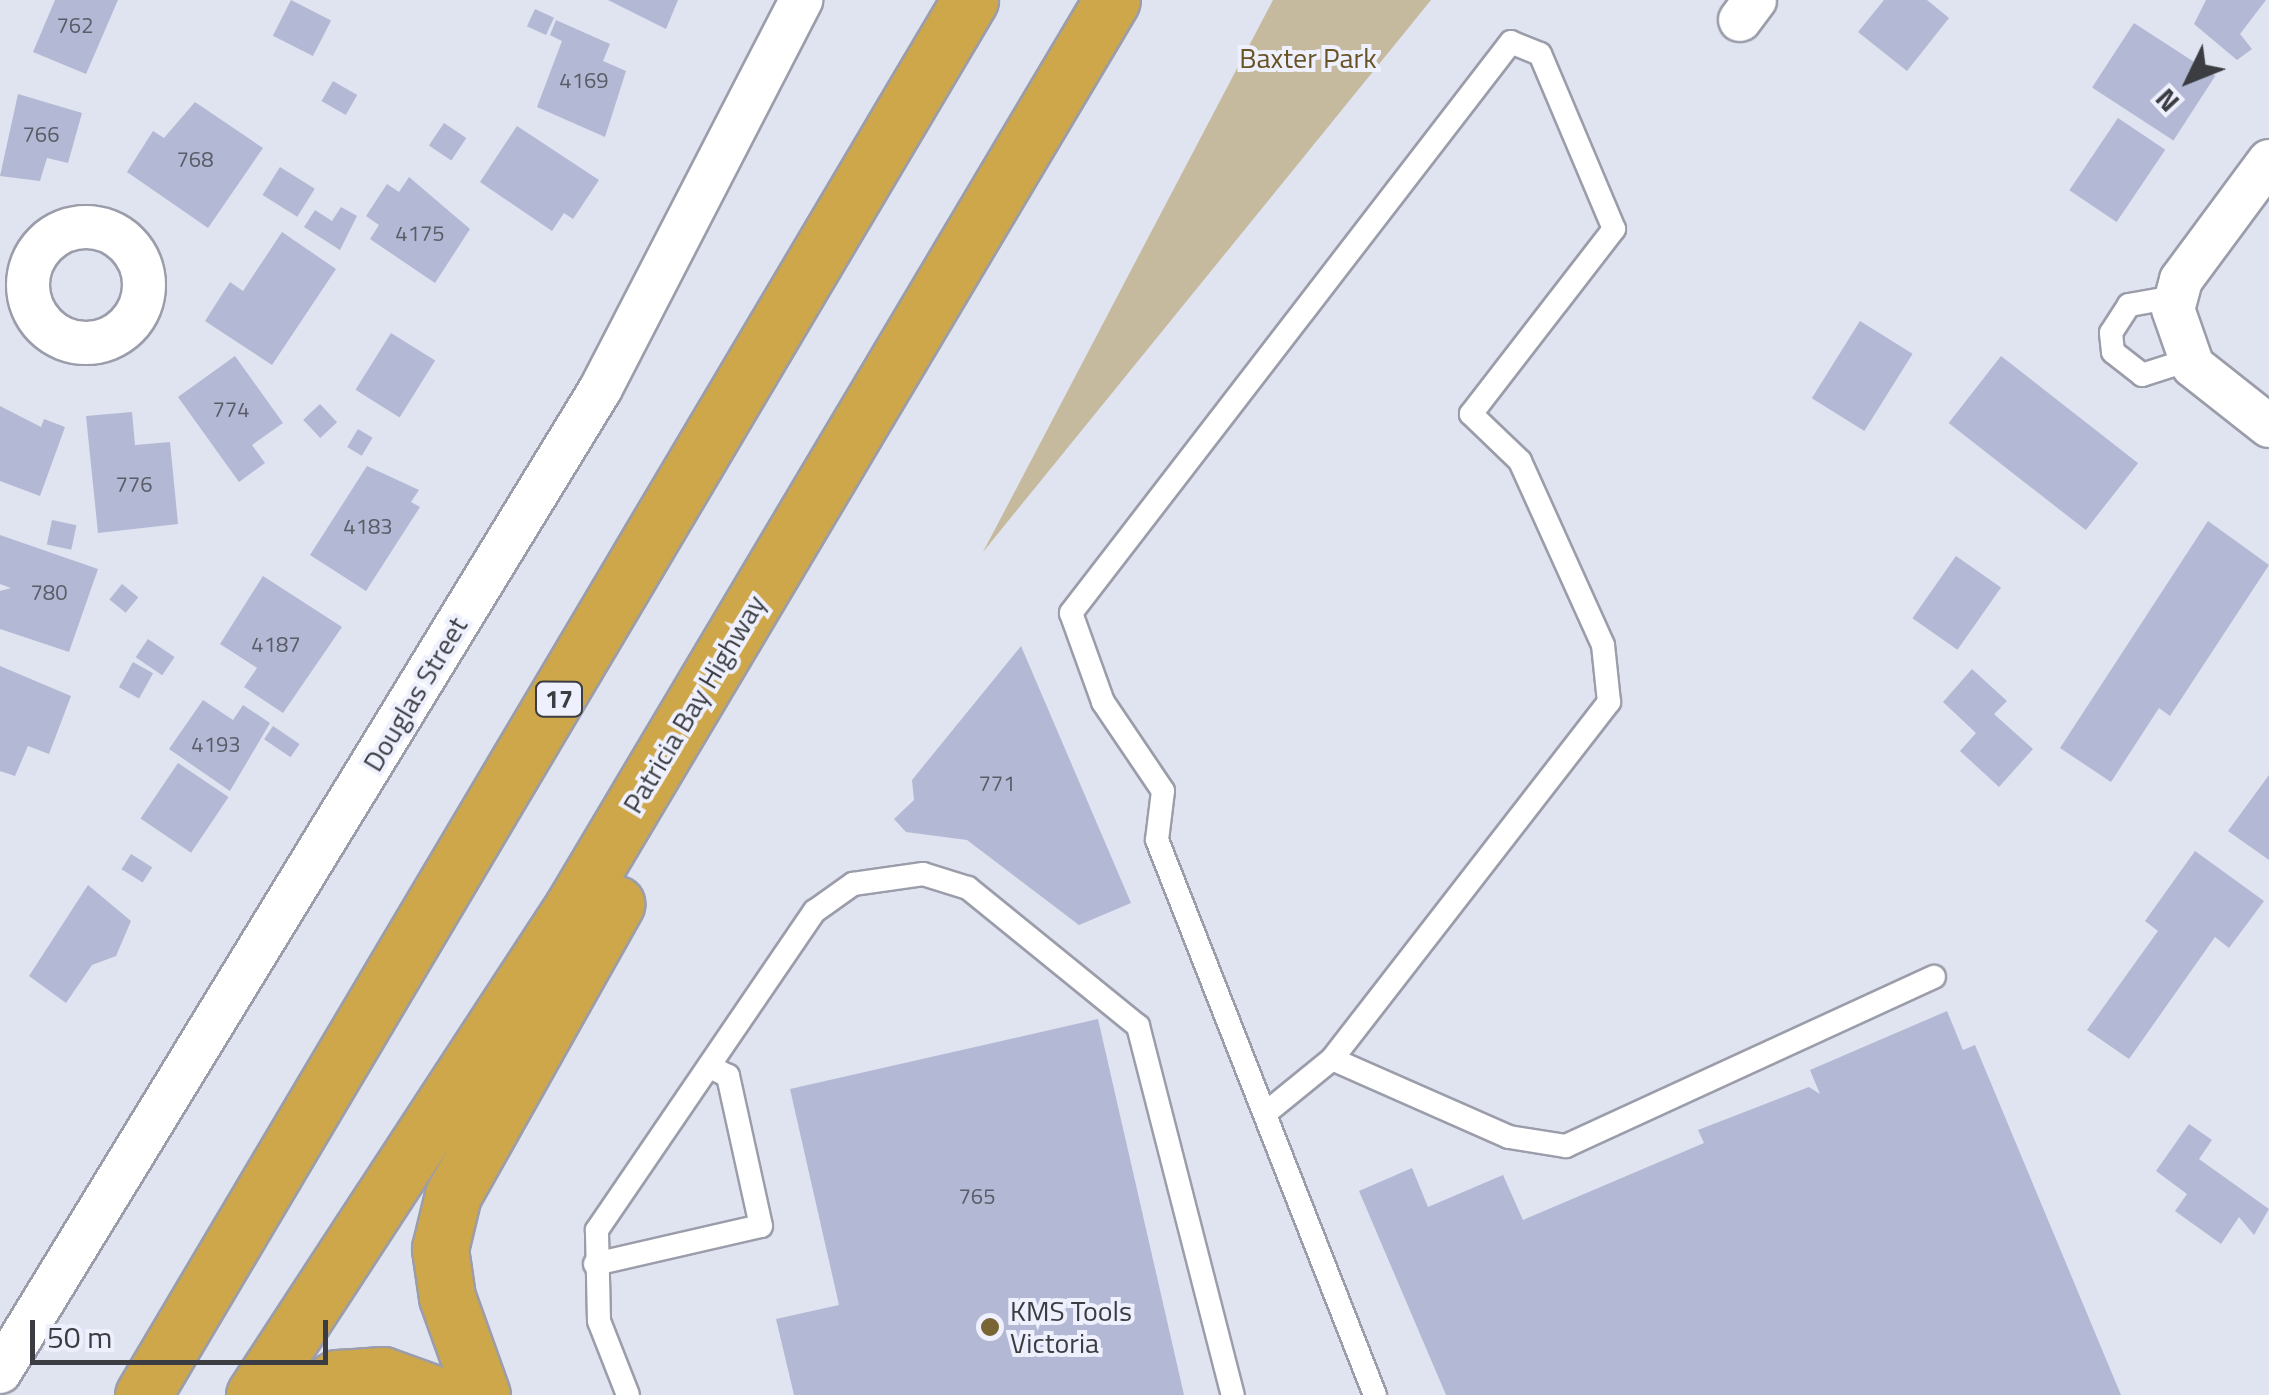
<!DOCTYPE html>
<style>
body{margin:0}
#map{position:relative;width:2269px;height:1395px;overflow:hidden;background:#e0e3f0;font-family:"Titillium Web",sans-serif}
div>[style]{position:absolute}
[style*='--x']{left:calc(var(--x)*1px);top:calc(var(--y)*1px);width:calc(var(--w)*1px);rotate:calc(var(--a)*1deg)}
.green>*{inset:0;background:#c5b99e}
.building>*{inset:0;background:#b3b9d5;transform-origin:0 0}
.roads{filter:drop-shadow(2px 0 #9b9daa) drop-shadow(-2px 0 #9b9daa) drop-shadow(0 2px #9b9daa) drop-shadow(0 -2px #9b9daa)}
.service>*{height:22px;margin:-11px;padding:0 11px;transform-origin:11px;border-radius:11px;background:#fff}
.minor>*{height:42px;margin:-21px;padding:0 21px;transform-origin:21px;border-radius:21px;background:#fff}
.minor>.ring{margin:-21px;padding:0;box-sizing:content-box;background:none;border:42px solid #fff;border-radius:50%}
.motorway>*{height:55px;margin:-27.5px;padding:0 27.5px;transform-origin:27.5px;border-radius:27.5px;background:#cea74a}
.dots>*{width:28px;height:28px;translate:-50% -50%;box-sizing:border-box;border:5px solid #eef0fe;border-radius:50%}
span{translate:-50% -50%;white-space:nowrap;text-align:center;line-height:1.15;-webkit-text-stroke:8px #eef0fe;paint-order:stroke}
.number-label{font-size:22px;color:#5a5c67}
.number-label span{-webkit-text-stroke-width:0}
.shield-label span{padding:2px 8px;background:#eef0fe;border:2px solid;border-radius:8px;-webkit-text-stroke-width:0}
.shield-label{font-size:25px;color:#3c3d42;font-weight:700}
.park-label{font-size:28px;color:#675323}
.street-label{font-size:28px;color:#3c3d42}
.poi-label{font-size:28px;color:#3c3d42}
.left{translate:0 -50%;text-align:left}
.north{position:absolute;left:2139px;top:30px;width:100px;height:100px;-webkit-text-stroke:8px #eef0fe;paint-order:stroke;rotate:227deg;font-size:28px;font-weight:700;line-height:40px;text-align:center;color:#3c3d42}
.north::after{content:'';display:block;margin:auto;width:35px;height:45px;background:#3c3d42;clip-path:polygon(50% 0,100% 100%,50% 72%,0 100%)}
.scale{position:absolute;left:30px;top:1320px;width:298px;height:45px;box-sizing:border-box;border:5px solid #3c3d42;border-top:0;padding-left:12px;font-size:30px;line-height:35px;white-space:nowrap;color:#3c3d42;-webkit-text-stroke:8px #eef0fe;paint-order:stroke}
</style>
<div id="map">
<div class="green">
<i style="clip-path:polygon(1273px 0,1431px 0,983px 552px)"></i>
</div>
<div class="building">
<i style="clip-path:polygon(55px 0,118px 0,86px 74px,33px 52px)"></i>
<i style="left:291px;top:0;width:45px;height:40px;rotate:27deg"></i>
<i style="clip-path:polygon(608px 0,678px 0,666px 29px)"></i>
<i style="clip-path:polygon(1884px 0,1927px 0,1949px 18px,1907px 71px,1858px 32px)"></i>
<i style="clip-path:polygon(2206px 0,2266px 0,2240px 34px,2252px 49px,2237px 60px,2194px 24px)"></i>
<i style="left:535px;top:9px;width:21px;height:19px;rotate:25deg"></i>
<i style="clip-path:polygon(556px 20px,610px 44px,603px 61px,626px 71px,605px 137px,537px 107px,562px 41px,550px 35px)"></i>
<i style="left:2134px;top:23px;width:97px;height:77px;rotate:33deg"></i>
<i style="left:333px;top:81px;width:28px;height:23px;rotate:30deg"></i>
<i style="clip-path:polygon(18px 94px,82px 113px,68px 163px,47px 158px,40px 181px,0 176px)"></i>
<i style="clip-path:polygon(195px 102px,263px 148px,208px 228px,127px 172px,153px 131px,164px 138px)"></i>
<i style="left:2118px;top:118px;width:57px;height:87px;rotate:34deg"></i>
<i style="left:444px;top:123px;width:27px;height:27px;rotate:34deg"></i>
<i style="clip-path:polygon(517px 126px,599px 180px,573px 219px,564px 213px,552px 231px,480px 182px)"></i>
<i style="left:280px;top:167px;width:41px;height:33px;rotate:32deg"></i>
<i style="clip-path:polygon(409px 177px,470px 229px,435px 283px,370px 239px,379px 225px,366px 216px,387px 184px,399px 192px)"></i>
<i style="clip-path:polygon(341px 207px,357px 216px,340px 250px,304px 227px,315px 210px,332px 221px)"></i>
<i style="clip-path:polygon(282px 232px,336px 269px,272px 365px,205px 321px,230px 282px,243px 291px)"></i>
<i style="left:1860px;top:321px;width:62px;height:91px;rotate:32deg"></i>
<i style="left:391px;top:333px;width:52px;height:67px;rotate:32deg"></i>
<i style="clip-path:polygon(235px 356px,283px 423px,252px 445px,265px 463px,239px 482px,178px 397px)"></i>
<i style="left:2001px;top:356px;width:174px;height:85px;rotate:38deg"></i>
<i style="left:320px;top:404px;width:25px;height:23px;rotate:47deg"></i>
<i style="clip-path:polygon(0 406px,41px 427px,44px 419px,65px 427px,40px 496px,0 481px)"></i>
<i style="clip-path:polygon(132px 412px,135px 445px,170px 442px,178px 524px,98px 533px,86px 416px)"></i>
<i style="left:358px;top:429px;width:17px;height:21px;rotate:31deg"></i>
<i style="clip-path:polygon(367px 466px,419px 490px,411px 502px,420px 507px,366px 591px,310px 555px)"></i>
<i style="left:52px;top:520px;width:25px;height:25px;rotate:12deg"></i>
<i style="clip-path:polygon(2208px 521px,2269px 565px,2170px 716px,2159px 708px,2111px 782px,2060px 748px)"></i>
<i style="clip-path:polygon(0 535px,98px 569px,69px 652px,0 629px,0 591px,11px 588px,0 584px)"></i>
<i style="left:1956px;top:556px;width:55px;height:76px;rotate:35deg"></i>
<i style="clip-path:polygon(263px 576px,342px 627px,283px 713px,244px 687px,257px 668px,220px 644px)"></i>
<i style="left:122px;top:584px;width:21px;height:20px;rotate:39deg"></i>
<i style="left:148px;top:639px;width:32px;height:22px;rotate:34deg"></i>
<i style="clip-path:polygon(1021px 646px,1131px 903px,1079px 925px,967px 840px,906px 832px,894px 819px,914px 800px,912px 780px)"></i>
<i style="left:133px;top:662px;width:23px;height:29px;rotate:29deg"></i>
<i style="clip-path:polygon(0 666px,71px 696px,49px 754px,28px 746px,15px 776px,0 771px)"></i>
<i style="clip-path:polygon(1972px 669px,2007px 701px,1994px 714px,2033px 749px,1999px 787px,1960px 751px,1976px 733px,1943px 702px)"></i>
<i style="clip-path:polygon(203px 700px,233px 720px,243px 705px,270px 723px,230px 791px,169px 749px)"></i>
<i style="left:273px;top:726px;width:32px;height:16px;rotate:34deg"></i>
<i style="left:178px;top:763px;width:61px;height:67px;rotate:34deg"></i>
<i style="clip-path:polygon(2269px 775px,2269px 860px,2228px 831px)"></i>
<i style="clip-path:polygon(2195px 851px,2264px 901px,2229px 948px,2215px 937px,2129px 1059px,2087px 1030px,2158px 931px,2145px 921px)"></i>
<i style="left:131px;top:854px;width:25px;height:18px;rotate:32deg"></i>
<i style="clip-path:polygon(88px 885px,131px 921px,116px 956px,92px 965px,66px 1003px,29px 976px)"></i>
<i style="clip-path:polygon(1947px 1011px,1963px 1050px,1975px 1045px,2121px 1395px,1446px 1395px,1359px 1191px,1412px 1168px,1428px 1207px,1503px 1175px,1523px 1220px,1704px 1143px,1698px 1130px,1809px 1087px,1820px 1094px,1810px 1070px)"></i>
<i style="clip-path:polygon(1098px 1019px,1184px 1395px,794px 1395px,776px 1319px,839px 1305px,790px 1089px)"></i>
<i style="clip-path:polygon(2189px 1124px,2212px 1140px,2199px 1159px,2269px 1209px,2254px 1235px,2239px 1217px,2221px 1244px,2175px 1211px,2187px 1194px,2156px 1171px)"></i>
</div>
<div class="roads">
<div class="service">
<i style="--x:2174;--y:297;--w:46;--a:169.9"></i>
<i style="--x:2129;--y:305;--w:33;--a:123"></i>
<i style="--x:2111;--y:333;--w:19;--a:84"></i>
<i style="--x:2113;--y:352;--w:37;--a:38"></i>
<i style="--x:2142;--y:375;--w:49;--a:-17.7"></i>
<i style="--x:1332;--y:1059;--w:193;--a:23.8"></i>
<i style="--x:1509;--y:1137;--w:58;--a:9"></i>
<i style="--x:1566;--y:1146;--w:405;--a:-24.7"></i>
<i style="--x:1267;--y:1112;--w:84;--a:-39.2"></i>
<i style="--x:1332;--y:1059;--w:452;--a:-52.2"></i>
<i style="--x:1609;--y:702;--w:57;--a:-96"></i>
<i style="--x:1603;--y:645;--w:202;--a:-114.3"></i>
<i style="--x:1520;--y:461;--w:68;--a:-136.2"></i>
<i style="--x:1471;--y:414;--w:234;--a:-52.3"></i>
<i style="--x:1614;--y:229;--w:190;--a:-112.9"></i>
<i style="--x:1540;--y:54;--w:31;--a:-158"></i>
<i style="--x:1511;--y:42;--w:721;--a:127.62"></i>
<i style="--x:1071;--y:613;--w:95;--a:70.2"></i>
<i style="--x:1103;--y:702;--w:107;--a:56"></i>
<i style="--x:1163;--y:791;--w:49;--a:97"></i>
<i style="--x:1157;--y:840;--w:596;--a:68.56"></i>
<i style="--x:595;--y:1264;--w:170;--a:-12.9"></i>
<i style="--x:761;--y:1226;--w:154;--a:-102.4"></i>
<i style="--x:728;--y:1076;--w:20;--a:-153"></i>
<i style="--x:628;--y:1395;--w:79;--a:-111.4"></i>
<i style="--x:599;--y:1321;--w:91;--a:-91.3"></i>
<i style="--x:597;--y:1230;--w:386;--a:-55.7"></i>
<i style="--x:815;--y:911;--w:47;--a:-35.4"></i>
<i style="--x:853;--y:884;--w:71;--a:-8.1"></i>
<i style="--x:923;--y:874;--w:47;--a:17.3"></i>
<i style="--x:968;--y:888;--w:219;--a:39.1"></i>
<i style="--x:1138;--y:1026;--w:381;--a:75.6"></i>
</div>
<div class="minor">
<i style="--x:1740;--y:20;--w:25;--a:-53"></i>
<i style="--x:2269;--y:161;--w:148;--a:126.5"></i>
<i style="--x:2181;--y:280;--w:30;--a:105"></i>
<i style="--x:2173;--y:309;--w:60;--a:70.7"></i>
<i style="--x:2193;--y:366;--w:97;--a:38.3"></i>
<i class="ring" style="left:28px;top:227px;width:74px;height:74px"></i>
<i style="--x:0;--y:1372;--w:1151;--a:-58.58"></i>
<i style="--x:600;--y:390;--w:439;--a:-62.7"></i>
</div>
<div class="motorway">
<i style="--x:143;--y:1395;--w:1622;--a:-59.34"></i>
<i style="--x:254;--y:1395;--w:582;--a:-56.86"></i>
<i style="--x:572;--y:908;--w:1056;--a:-59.26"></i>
<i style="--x:308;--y:1395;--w:34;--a:-30"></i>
<i style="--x:337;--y:1378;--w:46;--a:-3.7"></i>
<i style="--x:383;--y:1375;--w:59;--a:20"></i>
<i style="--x:482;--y:1395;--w:104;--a:-109.7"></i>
<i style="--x:447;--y:1297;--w:49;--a:-98.3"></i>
<i style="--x:440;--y:1249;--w:56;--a:-76.5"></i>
<i style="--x:453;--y:1195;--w:334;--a:-60.7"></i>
</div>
</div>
<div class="dots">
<i style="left:990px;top:1327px;background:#796433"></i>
</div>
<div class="number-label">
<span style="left:75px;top:26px">762</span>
<span style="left:584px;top:81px">4169</span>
<span style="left:41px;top:135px">766</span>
<span style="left:195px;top:160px">768</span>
<span style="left:420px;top:234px">4175</span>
<span style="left:231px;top:410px">774</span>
<span style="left:134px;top:485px">776</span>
<span style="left:368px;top:527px">4183</span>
<span style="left:49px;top:593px">780</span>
<span style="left:276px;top:645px">4187</span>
<span style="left:216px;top:745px">4193</span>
<span style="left:997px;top:784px">771</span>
<span style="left:977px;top:1197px">765</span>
</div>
<div class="shield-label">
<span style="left:559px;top:699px">17</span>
</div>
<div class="park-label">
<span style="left:1308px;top:58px">Baxter Park</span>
</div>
<div class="street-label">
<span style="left:415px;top:694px;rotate:-59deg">Douglas Street</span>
<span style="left:694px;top:704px;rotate:-59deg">Patricia Bay Highway</span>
</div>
<div class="poi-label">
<span class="left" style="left:1010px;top:1327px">KMS Tools<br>Victoria</span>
</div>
<div class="north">N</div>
<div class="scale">50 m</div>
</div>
